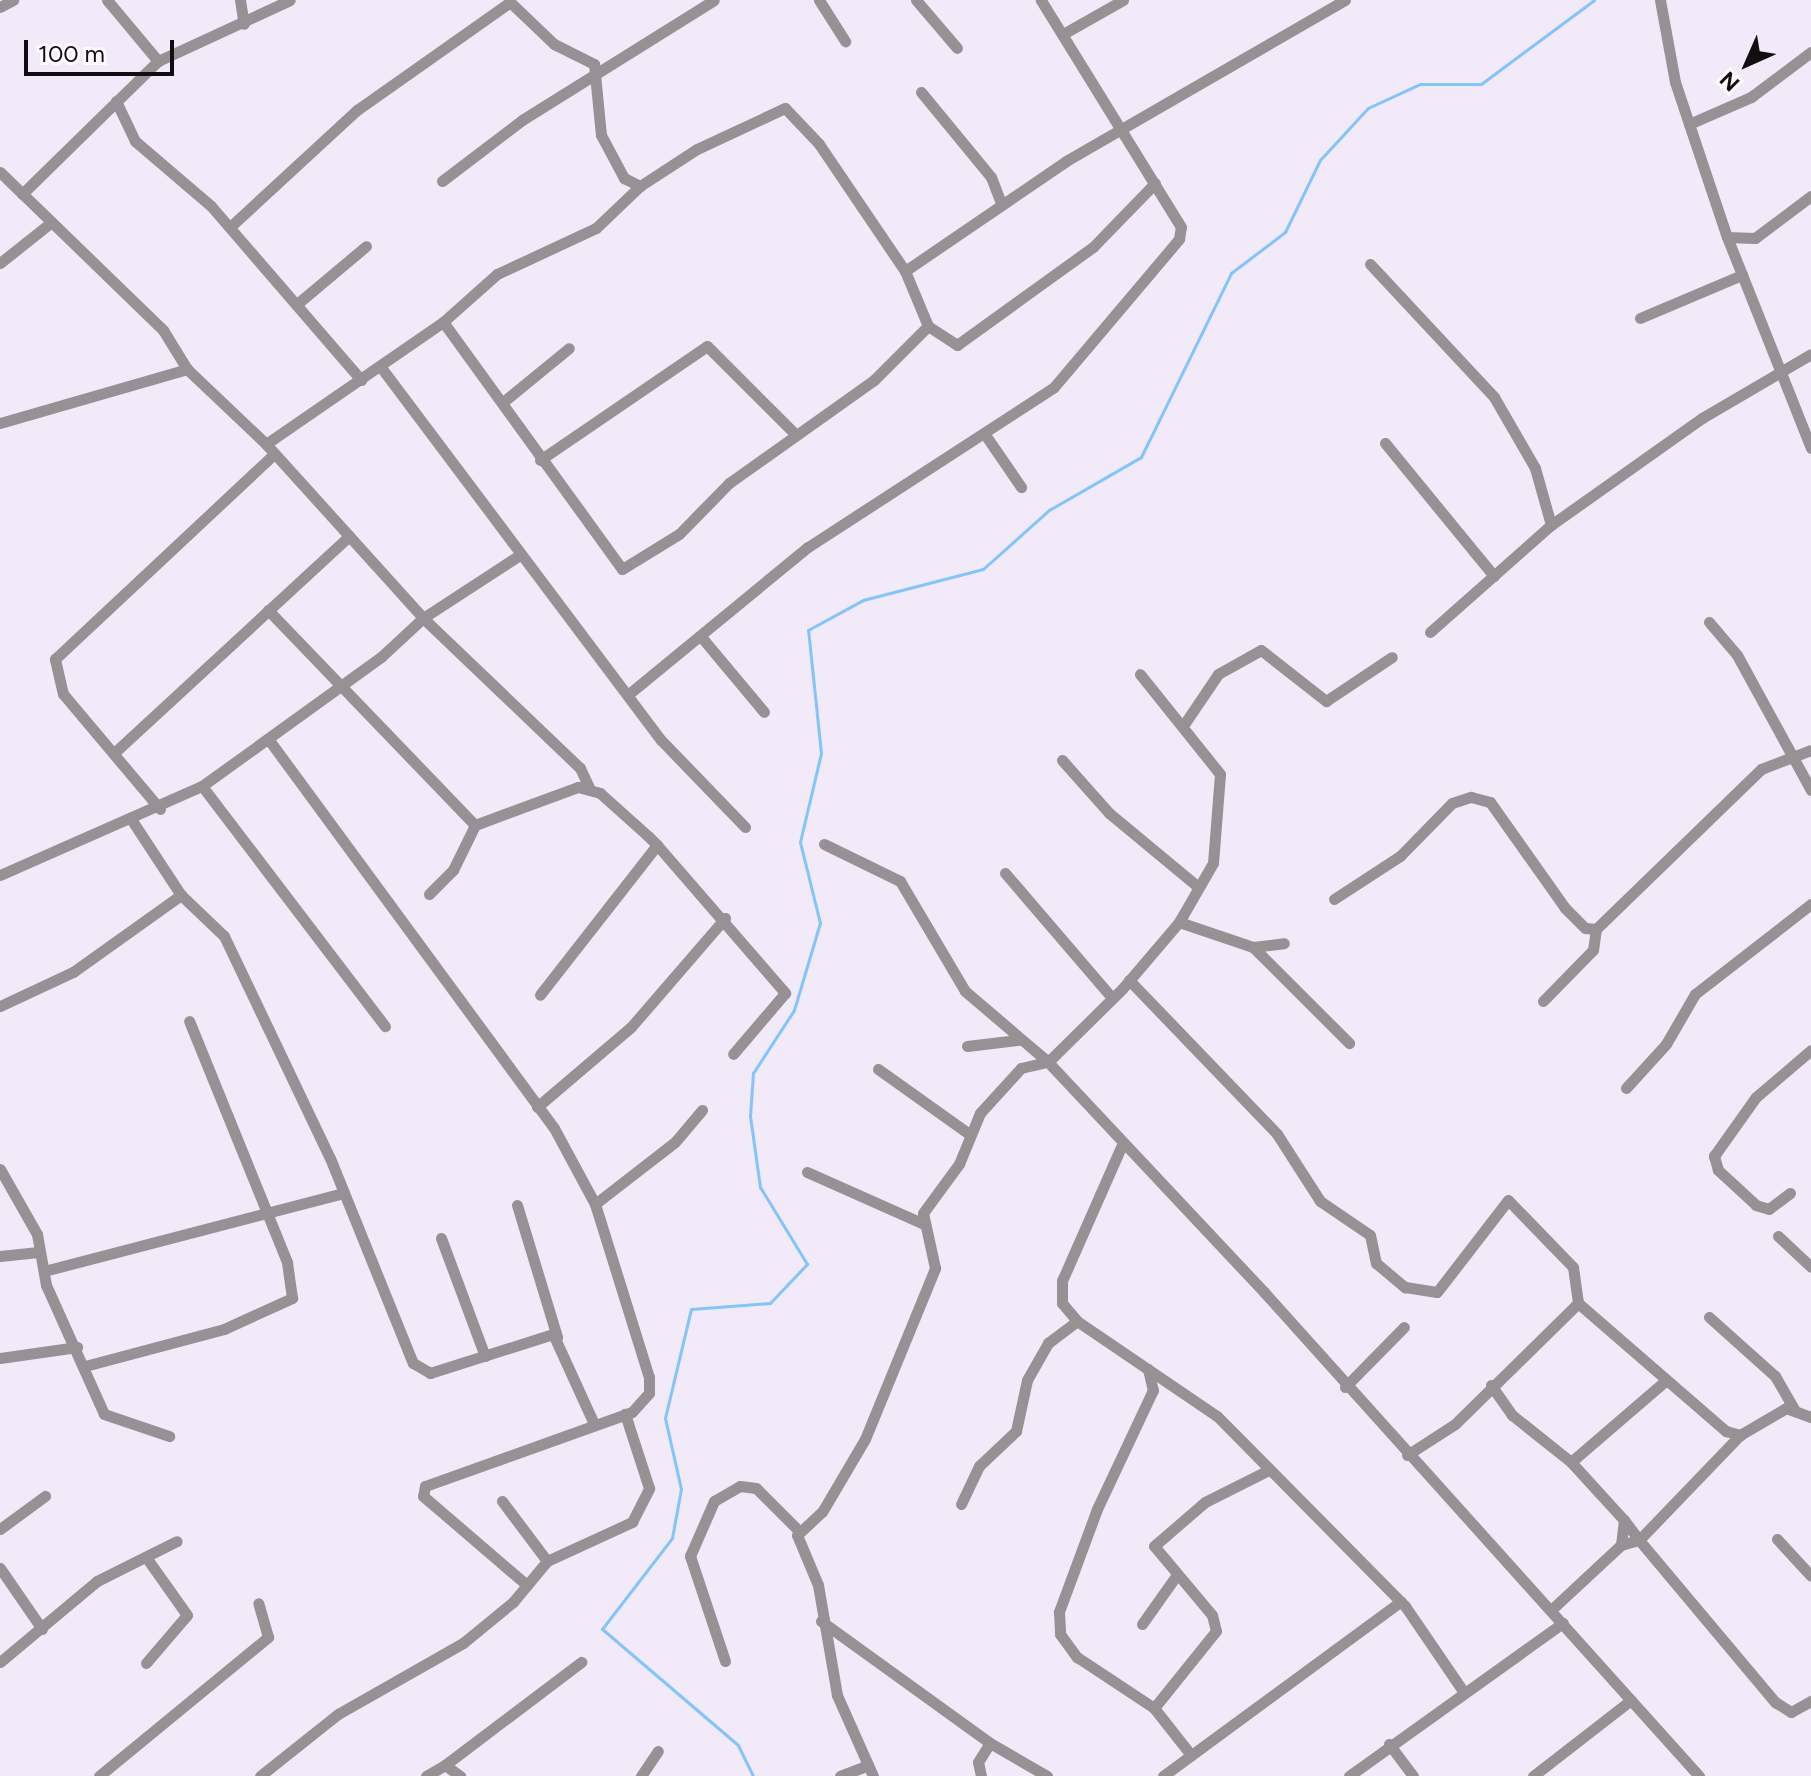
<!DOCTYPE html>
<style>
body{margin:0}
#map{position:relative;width:1811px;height:1776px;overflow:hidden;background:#f2eaf8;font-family:Figtree,sans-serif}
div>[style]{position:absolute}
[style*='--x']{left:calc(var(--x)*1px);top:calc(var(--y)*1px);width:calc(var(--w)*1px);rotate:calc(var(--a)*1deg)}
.stream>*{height:3px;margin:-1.5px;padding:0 1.5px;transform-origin:1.5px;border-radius:1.5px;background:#83c4fa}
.street>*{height:11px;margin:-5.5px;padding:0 5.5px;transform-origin:5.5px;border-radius:5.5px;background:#979094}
span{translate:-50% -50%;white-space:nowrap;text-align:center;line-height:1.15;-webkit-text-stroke:6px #fcfafd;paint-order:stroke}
.north{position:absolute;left:1707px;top:24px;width:80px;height:80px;-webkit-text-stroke:6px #fcfafd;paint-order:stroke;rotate:225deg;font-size:22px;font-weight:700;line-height:32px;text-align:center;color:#110e12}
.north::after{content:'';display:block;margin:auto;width:28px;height:36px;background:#110e12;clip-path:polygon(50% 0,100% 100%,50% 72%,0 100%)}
.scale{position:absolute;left:24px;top:40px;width:150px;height:36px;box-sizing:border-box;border:4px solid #110e12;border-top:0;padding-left:10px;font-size:24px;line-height:28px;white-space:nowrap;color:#110e12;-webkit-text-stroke:6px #fcfafd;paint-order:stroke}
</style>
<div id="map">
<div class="stream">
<i style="--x:753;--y:1776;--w:34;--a:-116"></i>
<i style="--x:738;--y:1745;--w:179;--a:-139.5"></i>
<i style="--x:602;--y:1629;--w:115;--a:-52.4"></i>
<i style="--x:672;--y:1538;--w:50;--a:-79.6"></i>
<i style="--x:681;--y:1489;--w:73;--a:-102.7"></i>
<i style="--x:665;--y:1418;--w:112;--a:-76.6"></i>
<i style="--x:691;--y:1309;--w:79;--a:-4.3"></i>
<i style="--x:770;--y:1303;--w:54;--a:-46.5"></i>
<i style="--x:807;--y:1264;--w:90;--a:-121.4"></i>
<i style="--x:760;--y:1187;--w:72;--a:-98"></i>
<i style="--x:750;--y:1116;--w:43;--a:-86"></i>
<i style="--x:753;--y:1073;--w:75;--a:-56.9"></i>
<i style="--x:794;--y:1010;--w:91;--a:-73.4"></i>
<i style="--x:820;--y:923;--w:83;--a:-103.9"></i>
<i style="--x:800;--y:842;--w:91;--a:-76.7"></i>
<i style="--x:821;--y:753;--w:124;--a:-96"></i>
<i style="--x:808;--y:630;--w:63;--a:-28.6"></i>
<i style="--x:863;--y:600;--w:124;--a:-14.5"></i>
<i style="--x:983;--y:569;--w:89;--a:-41.8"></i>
<i style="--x:1049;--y:510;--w:106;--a:-29.9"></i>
<i style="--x:1141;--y:457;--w:205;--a:-63.9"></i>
<i style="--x:1231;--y:273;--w:68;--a:-37.2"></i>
<i style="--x:1285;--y:232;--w:80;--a:-64.1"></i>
<i style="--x:1320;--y:160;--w:71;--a:-47.3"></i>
<i style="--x:1368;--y:108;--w:57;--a:-24.8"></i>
<i style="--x:1420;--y:84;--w:61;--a:0"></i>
<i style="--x:1481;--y:84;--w:141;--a:-36.6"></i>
</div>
<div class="street">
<i style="--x:107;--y:0;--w:80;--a:50.1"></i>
<i style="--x:240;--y:0;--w:24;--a:81"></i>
<i style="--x:819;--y:0;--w:49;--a:57.6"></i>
<i style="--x:916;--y:0;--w:63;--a:49.5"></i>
<i style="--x:1660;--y:0;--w:83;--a:79.6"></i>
<i style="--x:1675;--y:82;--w:163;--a:71.5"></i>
<i style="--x:1727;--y:237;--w:227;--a:68.3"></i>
<i style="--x:0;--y:7;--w:15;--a:-28"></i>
<i style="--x:1063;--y:34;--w:69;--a:-29.5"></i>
<i style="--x:921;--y:92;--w:110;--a:50.5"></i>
<i style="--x:991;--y:177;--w:30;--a:69"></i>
<i style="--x:116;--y:101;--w:44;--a:64.6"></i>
<i style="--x:135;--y:141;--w:100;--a:40.5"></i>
<i style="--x:211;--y:206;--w:230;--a:49.2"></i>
<i style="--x:1689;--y:124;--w:68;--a:-23.5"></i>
<i style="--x:1751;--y:97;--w:75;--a:-36.9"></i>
<i style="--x:0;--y:172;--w:227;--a:44.1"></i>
<i style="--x:163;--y:330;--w:46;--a:58.4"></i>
<i style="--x:187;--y:369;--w:109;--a:43.5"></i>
<i style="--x:266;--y:444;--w:234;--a:47.9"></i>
<i style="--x:423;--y:618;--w:217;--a:43.7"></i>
<i style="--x:580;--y:768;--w:21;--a:65"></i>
<i style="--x:442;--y:181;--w:101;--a:-37.3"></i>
<i style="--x:522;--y:120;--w:226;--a:-32"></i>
<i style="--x:22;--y:194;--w:190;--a:-44.4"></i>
<i style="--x:158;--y:61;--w:145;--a:-24.8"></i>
<i style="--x:230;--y:227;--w:173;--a:-42.7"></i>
<i style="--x:357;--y:110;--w:187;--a:-35.2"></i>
<i style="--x:510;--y:2;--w:61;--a:43.7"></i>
<i style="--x:554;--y:44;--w:45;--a:26.6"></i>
<i style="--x:594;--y:64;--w:71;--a:84.4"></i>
<i style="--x:601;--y:135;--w:49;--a:61.9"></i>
<i style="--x:624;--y:178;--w:18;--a:27"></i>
<i style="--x:1727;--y:237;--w:28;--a:2"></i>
<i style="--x:1755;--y:238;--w:70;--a:-36.9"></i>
<i style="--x:0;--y:263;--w:63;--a:-38.5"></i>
<i style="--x:1370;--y:264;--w:182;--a:47"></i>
<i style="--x:1494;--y:397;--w:82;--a:60"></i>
<i style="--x:1535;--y:468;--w:59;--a:74.3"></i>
<i style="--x:905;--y:271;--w:195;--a:-34.3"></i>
<i style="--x:1066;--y:161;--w:322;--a:-30"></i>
<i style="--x:297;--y:304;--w:90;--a:-40"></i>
<i style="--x:1640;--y:318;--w:111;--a:-22.9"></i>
<i style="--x:928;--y:326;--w:35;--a:33"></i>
<i style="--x:957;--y:345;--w:168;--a:-35.8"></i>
<i style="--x:1093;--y:247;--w:89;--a:-45.9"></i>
<i style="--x:380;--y:366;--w:468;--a:53.1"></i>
<i style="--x:661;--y:740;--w:121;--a:46"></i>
<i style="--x:503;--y:402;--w:85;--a:-39.3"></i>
<i style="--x:0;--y:423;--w:195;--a:-16.1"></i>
<i style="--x:986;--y:436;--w:62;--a:55.5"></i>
<i style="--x:1385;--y:443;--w:172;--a:50.7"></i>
<i style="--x:266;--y:444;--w:215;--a:-34.6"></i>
<i style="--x:443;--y:322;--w:72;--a:-41.6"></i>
<i style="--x:497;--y:274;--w:109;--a:-24.9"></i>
<i style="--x:596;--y:228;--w:61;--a:-43.7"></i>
<i style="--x:640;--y:186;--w:68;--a:-33"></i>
<i style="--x:697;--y:149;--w:97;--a:-25"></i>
<i style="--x:785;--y:108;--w:50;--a:46.6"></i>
<i style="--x:819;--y:144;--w:153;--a:55.9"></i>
<i style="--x:905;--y:271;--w:60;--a:67.3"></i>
<i style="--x:928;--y:326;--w:76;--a:135"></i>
<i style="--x:874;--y:380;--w:178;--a:144.6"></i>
<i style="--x:729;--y:483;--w:71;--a:134.4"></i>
<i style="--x:679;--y:534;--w:67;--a:148.4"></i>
<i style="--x:622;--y:569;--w:305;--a:-125.9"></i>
<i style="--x:540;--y:460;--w:202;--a:-34.3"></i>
<i style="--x:707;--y:346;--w:123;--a:45"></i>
<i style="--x:268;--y:610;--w:298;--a:46.1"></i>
<i style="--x:1709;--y:622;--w:43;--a:49.7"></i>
<i style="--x:1737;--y:655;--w:154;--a:61.3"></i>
<i style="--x:1430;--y:632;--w:162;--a:-41.5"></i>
<i style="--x:1551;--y:525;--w:185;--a:-35.3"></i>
<i style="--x:1702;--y:418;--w:126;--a:-30.4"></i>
<i style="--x:703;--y:639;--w:95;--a:50.1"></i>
<i style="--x:630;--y:693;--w:230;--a:-39.4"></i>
<i style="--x:808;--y:547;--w:293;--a:-33"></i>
<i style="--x:1054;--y:387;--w:194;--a:-49.8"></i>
<i style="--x:1179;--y:239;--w:12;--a:-81"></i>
<i style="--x:1181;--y:227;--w:267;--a:-121.7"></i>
<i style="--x:1185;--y:723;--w:59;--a:-56"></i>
<i style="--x:1218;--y:674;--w:49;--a:-29.2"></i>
<i style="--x:1261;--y:650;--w:83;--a:38.1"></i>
<i style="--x:1326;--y:701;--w:79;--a:-33.7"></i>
<i style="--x:269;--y:740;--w:481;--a:53.7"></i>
<i style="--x:554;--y:1128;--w:86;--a:61.7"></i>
<i style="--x:595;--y:1204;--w:181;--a:72.7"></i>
<i style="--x:649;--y:1377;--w:16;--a:90"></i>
<i style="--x:649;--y:1393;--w:25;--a:132"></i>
<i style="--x:632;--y:1412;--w:220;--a:160.3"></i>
<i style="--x:425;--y:1486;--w:10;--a:101"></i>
<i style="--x:423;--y:1496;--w:137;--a:40.6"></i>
<i style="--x:114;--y:753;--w:320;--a:-42.7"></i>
<i style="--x:1062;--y:760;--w:71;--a:48.4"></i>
<i style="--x:1109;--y:813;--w:116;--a:39.7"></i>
<i style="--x:202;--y:786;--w:302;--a:52.7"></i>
<i style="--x:160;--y:809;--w:150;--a:-130.1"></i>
<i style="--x:63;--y:694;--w:36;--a:-103"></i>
<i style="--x:55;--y:659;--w:300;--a:-43.1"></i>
<i style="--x:133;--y:822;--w:87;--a:56.7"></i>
<i style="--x:181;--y:895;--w:59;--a:43.6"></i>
<i style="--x:224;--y:936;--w:246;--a:64.5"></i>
<i style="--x:330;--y:1158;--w:221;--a:68"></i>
<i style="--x:413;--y:1363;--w:20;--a:30"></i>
<i style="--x:430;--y:1373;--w:129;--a:-17.6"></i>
<i style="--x:553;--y:1334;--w:99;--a:65.5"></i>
<i style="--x:824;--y:844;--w:85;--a:26"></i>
<i style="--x:900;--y:881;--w:128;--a:59.4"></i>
<i style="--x:965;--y:991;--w:109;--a:40.5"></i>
<i style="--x:1048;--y:1062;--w:316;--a:46.8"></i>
<i style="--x:1264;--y:1292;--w:651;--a:48.05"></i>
<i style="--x:657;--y:845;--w:196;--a:49.1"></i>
<i style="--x:785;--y:993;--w:80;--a:130.4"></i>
<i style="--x:1005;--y:873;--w:165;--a:49.4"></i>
<i style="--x:0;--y:875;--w:221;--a:-23.8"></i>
<i style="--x:202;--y:786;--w:221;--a:-35.8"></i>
<i style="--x:381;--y:657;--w:57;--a:-42.9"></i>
<i style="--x:423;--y:618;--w:113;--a:-33.1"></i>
<i style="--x:429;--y:894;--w:34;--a:-45"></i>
<i style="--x:453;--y:870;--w:50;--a:-63.9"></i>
<i style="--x:475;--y:825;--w:110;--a:-20.3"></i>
<i style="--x:578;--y:787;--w:23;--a:15"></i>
<i style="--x:600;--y:793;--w:64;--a:41.9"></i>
<i style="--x:648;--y:836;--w:13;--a:45"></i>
<i style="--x:657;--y:845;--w:190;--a:128"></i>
<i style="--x:1334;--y:899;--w:79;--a:-33.1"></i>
<i style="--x:1400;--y:856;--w:74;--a:-45.5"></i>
<i style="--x:1452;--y:803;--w:20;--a:-18"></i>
<i style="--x:1471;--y:797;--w:20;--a:15"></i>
<i style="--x:1490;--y:802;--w:130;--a:54.7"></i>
<i style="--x:1565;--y:908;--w:28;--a:45"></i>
<i style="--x:1585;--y:928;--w:11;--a:5"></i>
<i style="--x:1596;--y:929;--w:230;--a:-44.1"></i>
<i style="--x:1761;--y:769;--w:53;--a:-20.8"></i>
<i style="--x:1179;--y:922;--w:78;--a:18.7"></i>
<i style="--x:1253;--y:947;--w:31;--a:-7"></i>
<i style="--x:1253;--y:947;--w:136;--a:45"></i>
<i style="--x:1129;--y:980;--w:214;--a:46.1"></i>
<i style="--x:1277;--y:1134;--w:80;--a:57.3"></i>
<i style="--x:1320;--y:1201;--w:60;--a:34.2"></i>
<i style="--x:1370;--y:1235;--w:29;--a:78"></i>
<i style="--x:1376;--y:1263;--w:38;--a:40"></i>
<i style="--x:1405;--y:1287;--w:32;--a:9"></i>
<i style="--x:1437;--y:1292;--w:116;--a:-52.3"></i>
<i style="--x:1508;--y:1200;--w:93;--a:45.9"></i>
<i style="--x:1573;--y:1267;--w:36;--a:82"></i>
<i style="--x:1543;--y:1001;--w:71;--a:-45.6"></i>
<i style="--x:1593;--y:950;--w:21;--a:-82"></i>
<i style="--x:0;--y:1006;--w:81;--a:-25"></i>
<i style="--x:73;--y:972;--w:133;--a:-35.5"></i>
<i style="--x:967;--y:1046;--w:51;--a:-6.7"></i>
<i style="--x:878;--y:1069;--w:112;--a:35.5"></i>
<i style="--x:1626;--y:1088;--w:59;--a:-47.7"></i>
<i style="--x:1666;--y:1044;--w:58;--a:-59.9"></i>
<i style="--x:1695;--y:994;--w:147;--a:-37.8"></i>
<i style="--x:537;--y:1107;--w:123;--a:-40.4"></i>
<i style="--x:631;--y:1027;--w:144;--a:-49.2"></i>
<i style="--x:1121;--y:1147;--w:146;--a:113.8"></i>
<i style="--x:1062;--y:1281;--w:22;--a:90"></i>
<i style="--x:1062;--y:1303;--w:23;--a:50"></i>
<i style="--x:1077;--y:1321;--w:169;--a:34.2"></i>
<i style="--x:1217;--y:1416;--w:267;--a:45.3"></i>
<i style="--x:1405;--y:1606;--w:103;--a:55.7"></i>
<i style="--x:0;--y:1169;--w:75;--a:60.4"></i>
<i style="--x:37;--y:1234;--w:52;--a:80"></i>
<i style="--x:46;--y:1285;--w:141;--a:65.8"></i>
<i style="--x:104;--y:1414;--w:69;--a:18.7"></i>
<i style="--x:807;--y:1172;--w:128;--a:24"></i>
<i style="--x:1790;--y:1193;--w:26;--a:143"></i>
<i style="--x:1769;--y:1209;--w:14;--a:-163"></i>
<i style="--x:1756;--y:1205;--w:52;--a:-137.4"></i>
<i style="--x:1718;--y:1170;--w:15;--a:-106"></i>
<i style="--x:1714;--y:1156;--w:72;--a:-54.6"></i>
<i style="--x:1756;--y:1097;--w:72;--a:-40.5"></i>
<i style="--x:595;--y:1204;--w:101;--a:-37.8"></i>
<i style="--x:675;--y:1142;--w:42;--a:-49.8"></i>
<i style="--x:517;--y:1205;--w:138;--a:73.1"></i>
<i style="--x:1778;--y:1236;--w:45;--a:43.2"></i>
<i style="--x:441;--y:1238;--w:126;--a:69.6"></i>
<i style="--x:0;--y:1256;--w:36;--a:-6"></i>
<i style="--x:44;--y:1271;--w:310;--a:-14.6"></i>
<i style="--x:1709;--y:1317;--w:89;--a:41.8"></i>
<i style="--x:1775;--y:1376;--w:38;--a:60"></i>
<i style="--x:0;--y:1358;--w:78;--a:-8.1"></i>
<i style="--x:85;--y:1366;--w:144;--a:-14.9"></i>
<i style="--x:224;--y:1329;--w:75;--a:-24.5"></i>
<i style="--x:292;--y:1298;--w:36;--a:-98"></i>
<i style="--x:287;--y:1262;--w:260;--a:-112.1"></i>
<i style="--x:1148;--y:1369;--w:22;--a:77"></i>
<i style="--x:1153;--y:1390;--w:132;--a:115.2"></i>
<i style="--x:1097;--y:1509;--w:110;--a:110.3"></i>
<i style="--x:1059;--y:1612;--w:22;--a:87"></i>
<i style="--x:1060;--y:1634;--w:29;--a:54"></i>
<i style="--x:1077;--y:1657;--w:92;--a:33.5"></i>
<i style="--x:1154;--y:1708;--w:60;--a:51.8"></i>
<i style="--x:1491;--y:1385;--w:37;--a:55"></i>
<i style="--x:1512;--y:1415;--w:75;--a:38.5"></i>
<i style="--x:1571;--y:1462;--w:79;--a:47.6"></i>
<i style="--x:1624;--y:1520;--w:25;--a:97"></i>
<i style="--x:1345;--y:1387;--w:84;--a:-45.5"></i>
<i style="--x:1407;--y:1455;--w:57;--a:-32.9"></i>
<i style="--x:1455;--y:1424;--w:173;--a:-44.5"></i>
<i style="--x:1578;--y:1303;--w:196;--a:40.9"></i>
<i style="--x:1726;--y:1431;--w:15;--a:16"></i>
<i style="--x:1740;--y:1435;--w:53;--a:-30.4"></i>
<i style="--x:1786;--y:1408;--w:27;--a:20"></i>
<i style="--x:1571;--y:1462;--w:123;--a:-40.7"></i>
<i style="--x:502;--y:1501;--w:75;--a:53.1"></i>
<i style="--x:961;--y:1504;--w:42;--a:-64.7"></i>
<i style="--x:979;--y:1466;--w:51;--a:-43.4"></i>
<i style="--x:1016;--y:1431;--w:52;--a:-77.8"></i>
<i style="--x:1027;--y:1380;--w:43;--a:-60.4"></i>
<i style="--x:1048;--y:1343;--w:36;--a:-37"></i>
<i style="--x:1624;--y:1520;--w:25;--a:53"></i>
<i style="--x:1639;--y:1540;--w:146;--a:-46.1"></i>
<i style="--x:0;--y:1529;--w:56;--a:-36.3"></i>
<i style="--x:1777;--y:1539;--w:50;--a:47.4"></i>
<i style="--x:0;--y:1568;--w:74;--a:55.5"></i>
<i style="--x:1551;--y:1610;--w:96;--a:-42.9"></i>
<i style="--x:1621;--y:1545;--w:19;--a:-16"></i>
<i style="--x:1639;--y:1540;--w:212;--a:50"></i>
<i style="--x:1775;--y:1702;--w:19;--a:32"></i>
<i style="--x:1791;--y:1712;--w:23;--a:-29"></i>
<i style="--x:821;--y:1621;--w:208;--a:35.8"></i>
<i style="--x:1142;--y:1624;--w:59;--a:-54.7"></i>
<i style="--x:725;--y:1661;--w:111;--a:-108.4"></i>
<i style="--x:690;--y:1556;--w:60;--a:-66.4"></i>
<i style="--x:714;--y:1501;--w:30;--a:-30"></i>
<i style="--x:740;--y:1486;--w:16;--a:7"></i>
<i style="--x:756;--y:1488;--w:61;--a:45"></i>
<i style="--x:0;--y:1662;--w:126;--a:-39.9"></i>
<i style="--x:97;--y:1581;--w:89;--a:-26.6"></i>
<i style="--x:146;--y:1663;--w:63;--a:-49.5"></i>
<i style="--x:187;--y:1615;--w:71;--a:-125.3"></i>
<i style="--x:1154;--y:1708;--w:99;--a:-51.2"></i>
<i style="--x:1216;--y:1631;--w:16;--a:-104"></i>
<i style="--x:1212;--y:1615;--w:90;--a:-130"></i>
<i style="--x:1154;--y:1546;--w:67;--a:-40.8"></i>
<i style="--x:1205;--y:1502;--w:72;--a:-26.6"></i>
<i style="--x:1389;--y:1744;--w:40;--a:53"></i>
<i style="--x:445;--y:1765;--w:171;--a:-37.1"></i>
<i style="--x:99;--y:1776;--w:219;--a:-39.4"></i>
<i style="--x:268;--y:1637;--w:35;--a:-106"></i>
<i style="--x:260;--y:1776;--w:100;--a:-38.5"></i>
<i style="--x:338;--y:1714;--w:144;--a:-29.6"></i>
<i style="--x:463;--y:1643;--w:65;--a:-39.4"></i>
<i style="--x:513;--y:1602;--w:53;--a:-50.3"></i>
<i style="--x:547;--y:1561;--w:94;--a:-24.6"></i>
<i style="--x:632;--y:1522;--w:38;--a:-63"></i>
<i style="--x:649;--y:1488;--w:78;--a:-108"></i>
<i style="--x:426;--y:1776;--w:22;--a:-30"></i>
<i style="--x:445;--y:1765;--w:19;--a:36"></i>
<i style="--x:641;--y:1776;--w:30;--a:-56"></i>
<i style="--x:840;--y:1776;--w:30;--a:-21"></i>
<i style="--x:873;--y:1776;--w:89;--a:-114"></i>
<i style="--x:837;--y:1695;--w:112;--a:-99.8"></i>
<i style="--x:818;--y:1585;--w:54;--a:-112.8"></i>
<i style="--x:797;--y:1535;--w:34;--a:-43"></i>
<i style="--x:822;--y:1512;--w:85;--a:-59.5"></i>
<i style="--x:865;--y:1439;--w:185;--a:-67.7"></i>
<i style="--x:935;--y:1268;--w:56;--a:-102.3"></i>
<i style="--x:923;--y:1213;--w:61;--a:-53.7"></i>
<i style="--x:959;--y:1164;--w:55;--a:-67.6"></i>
<i style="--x:980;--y:1113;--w:61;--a:-47.7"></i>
<i style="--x:1021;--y:1068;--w:28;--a:-13"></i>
<i style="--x:1048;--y:1062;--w:104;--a:-44.6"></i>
<i style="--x:1122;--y:989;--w:88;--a:-49.6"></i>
<i style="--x:1179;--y:922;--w:68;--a:-60"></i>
<i style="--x:1213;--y:863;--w:89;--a:-85.5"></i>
<i style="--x:1220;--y:774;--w:128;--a:-128.7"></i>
<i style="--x:981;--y:1776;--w:14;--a:-102"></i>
<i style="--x:978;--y:1762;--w:22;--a:-58"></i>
<i style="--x:990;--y:1743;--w:66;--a:30.1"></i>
<i style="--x:1163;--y:1776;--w:295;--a:-36.3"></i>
<i style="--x:1349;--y:1776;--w:263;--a:-35.6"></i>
<i style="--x:1533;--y:1776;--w:124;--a:-37.8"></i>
</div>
<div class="north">N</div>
<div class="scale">100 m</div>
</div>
